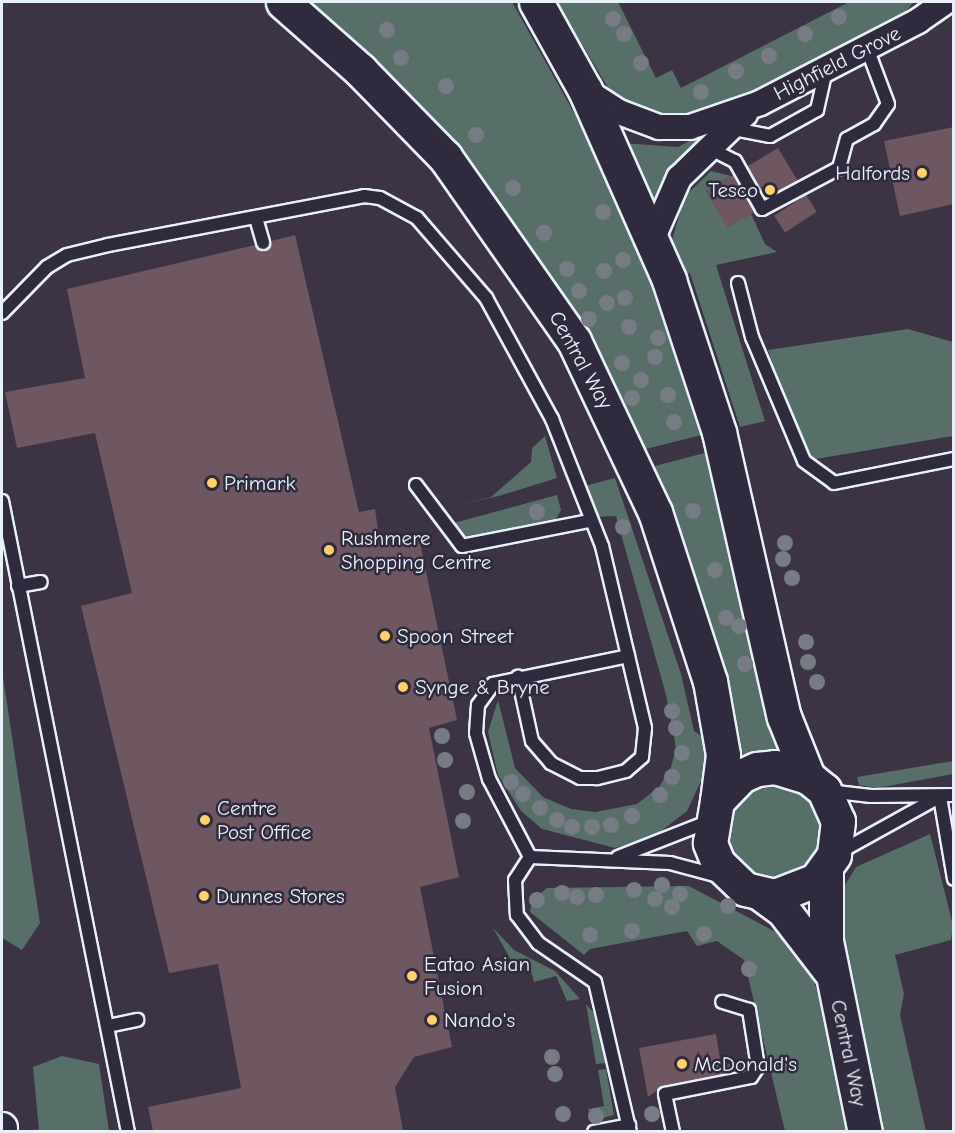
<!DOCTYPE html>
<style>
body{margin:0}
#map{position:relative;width:955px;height:1133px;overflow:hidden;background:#3c3344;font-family:"Comic Neue",sans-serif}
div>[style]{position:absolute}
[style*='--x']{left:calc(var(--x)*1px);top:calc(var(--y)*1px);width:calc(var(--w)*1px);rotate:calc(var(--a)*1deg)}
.green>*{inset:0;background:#576e69}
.round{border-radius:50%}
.building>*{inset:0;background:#6e5761;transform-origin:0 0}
.roads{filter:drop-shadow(2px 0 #e8f1f8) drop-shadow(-2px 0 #e8f1f8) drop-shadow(0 2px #e8f1f8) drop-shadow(0 -2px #e8f1f8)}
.service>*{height:12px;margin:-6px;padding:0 6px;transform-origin:6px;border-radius:6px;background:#2f2a3d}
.minor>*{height:24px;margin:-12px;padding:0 12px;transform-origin:12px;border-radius:12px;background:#2f2a3d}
.tertiary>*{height:30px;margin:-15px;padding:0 15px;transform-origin:15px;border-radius:15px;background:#2f2a3d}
.trunk>*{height:33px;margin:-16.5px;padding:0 16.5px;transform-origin:16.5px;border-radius:16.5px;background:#2f2a3d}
.trees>*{width:16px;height:16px;margin:-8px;border-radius:50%;background:#777b84}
.dots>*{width:16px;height:16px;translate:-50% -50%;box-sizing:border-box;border:3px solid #2f2a3d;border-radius:50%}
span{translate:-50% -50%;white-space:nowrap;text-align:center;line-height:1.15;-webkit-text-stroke:5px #2f2a3d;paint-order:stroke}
.street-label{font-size:21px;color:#e8f1f8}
.poi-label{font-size:21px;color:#e8f1f8}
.right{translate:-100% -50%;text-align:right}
.left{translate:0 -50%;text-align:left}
.frame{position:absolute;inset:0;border:3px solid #e8f1f8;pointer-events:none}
</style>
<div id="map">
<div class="green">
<i style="clip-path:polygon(305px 2px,512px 2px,596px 152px,654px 282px,705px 434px,646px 449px,608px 370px,478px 170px,386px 72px)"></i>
<i style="clip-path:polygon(557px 2px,618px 2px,656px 78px,672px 70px,681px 88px,849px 2px,914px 2px,901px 17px,751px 96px,668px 123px,620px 108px)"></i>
<i style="clip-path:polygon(737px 115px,674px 163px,653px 202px,622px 143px,678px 147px)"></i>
<i style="clip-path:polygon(711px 171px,731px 176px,706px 191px,728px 227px,751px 214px,765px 244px,777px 252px,716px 265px,765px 421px,740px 427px,690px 273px,680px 276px,672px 240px,685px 196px)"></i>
<i style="clip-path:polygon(908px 329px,953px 342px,953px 436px,804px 461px,768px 350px)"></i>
<i style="clip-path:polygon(545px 436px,557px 478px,499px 496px,455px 505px,491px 497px,531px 462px,532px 448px)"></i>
<i style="clip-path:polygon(712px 451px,785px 758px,740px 764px,727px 690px,651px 467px)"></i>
<i style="clip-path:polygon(615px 478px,681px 674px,694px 731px,704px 738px,708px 766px,687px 811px,656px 835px,615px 848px,542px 829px,521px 811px,498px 775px,488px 732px,498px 700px,515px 768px,543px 797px,571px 809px,595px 812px,637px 804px,659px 787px,671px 767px,676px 748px,666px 695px,616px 516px,596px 517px,585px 486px)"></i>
<i style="clip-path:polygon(557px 495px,561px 510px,552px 526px,471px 542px,454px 530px,454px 523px)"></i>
<i style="clip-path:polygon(2px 670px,40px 923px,22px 950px,2px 938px)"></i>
<i style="clip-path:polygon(953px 761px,953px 774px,877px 788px,859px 785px,857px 777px)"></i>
<i class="round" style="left:727px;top:787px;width:94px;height:94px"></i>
<i style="clip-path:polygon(930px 834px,953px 925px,951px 940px,895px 955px,904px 994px,900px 1015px,926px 1131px,880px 1131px,840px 927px,843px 888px,856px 867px)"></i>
<i style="clip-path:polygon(689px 886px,787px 938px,808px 968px,826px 1010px,852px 1131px,785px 1131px,744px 960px,717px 941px,697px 946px,687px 931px,590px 949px,584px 955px,530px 912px,532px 900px,547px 888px)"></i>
<i style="clip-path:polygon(493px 928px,514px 950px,555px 971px,580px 999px,567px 1001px,556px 976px,534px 982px,528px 960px,513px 964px)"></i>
<i style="clip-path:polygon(586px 1004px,593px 1012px,607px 1063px,596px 1064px)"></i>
<i style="clip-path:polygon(62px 1056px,99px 1064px,109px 1131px,39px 1131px,33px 1067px)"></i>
<i style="clip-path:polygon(606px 1069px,614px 1115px,592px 1121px,588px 1109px,604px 1106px,598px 1070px)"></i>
</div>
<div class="building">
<i style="clip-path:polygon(954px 127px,954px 204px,900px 216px,884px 141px)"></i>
<i style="left:778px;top:148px;width:39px;height:36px;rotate:59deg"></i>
<i style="left:733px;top:175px;width:43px;height:31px;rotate:60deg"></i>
<i style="left:806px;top:195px;width:20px;height:38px;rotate:57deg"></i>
<i style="clip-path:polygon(295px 235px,359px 512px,375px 509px,380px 544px,419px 538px,457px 720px,429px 728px,459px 877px,420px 887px,452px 1047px,414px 1057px,395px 1087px,403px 1131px,153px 1131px,148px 1107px,241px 1088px,218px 964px,169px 973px,81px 606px,132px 593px,95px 433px,17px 448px,5px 392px,85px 378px,67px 289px,255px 245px,265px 251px,271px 241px)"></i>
<i style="clip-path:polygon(716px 1034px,721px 1066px,740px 1062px,741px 1071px,663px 1086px,648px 1097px,639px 1048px)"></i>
</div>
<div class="roads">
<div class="service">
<i style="--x:729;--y:128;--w:42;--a:11"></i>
<i style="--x:770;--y:136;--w:54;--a:-29"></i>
<i style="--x:817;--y:110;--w:41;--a:-77.3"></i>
<i style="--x:707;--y:147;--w:31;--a:27"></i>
<i style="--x:735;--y:161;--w:55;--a:60.6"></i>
<i style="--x:762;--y:209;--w:87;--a:-28"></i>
<i style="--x:839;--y:168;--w:30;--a:-75"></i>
<i style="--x:847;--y:139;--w:31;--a:-29"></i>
<i style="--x:874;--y:124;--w:24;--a:-55"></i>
<i style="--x:888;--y:104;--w:60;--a:-110.6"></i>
<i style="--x:256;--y:218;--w:26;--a:74"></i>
<i style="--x:738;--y:283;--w:56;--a:75.5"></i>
<i style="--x:752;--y:337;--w:134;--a:67.2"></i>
<i style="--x:804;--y:461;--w:37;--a:36"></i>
<i style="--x:834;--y:483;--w:122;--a:-11.3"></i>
<i style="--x:2;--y:313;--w:64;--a:-45.6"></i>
<i style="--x:47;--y:267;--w:23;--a:-31"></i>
<i style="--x:67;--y:255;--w:42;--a:-13.7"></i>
<i style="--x:108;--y:245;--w:261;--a:-10.8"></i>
<i style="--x:364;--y:196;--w:16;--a:7"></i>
<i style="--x:380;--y:198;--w:42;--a:28.4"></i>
<i style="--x:417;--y:218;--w:106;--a:49.2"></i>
<i style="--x:486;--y:298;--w:138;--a:61.4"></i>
<i style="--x:552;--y:419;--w:136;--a:68.5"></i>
<i style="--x:602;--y:546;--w:187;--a:76.7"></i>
<i style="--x:645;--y:728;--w:29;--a:96"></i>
<i style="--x:642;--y:757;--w:21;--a:139"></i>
<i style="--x:626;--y:771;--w:30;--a:166"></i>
<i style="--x:597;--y:778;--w:17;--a:180"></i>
<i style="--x:580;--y:778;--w:33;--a:-153"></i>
<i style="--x:551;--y:763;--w:29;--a:-131"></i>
<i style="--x:532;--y:741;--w:66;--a:-102.3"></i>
<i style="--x:416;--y:485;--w:76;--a:53"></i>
<i style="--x:462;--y:546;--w:130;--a:-11.1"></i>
<i style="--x:2;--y:501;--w:643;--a:78.71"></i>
<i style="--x:18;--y:586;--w:23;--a:-10"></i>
<i style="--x:828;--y:791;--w:43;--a:6.6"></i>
<i style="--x:871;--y:796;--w:83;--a:-0.7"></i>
<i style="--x:940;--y:797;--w:83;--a:80.3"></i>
<i style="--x:838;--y:853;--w:115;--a:-29"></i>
<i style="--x:530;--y:857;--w:88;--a:-117.7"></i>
<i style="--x:489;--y:779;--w:48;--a:-105.8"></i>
<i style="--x:476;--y:733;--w:28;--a:-86"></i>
<i style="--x:478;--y:705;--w:26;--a:-54"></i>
<i style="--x:493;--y:684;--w:138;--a:-11.7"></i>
<i style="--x:530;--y:857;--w:27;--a:123"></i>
<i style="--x:515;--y:880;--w:35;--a:87"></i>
<i style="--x:517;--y:915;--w:35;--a:53"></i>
<i style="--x:538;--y:943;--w:69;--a:34.4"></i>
<i style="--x:595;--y:982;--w:154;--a:76.9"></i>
<i style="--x:530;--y:857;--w:140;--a:2.5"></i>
<i style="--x:670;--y:863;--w:51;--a:14.9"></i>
<i style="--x:618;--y:857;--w:99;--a:-21.4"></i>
<i style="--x:108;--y:1026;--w:30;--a:-12"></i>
<i style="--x:594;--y:1132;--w:36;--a:-11"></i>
<i style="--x:673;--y:1132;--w:39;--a:-102"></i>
<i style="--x:665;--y:1094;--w:88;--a:-11.2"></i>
<i style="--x:751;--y:1077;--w:12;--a:-55"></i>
<i style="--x:758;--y:1067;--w:58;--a:-99"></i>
<i style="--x:749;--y:1010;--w:28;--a:-163"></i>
</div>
<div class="minor">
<i style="--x:585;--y:90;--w:40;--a:32.9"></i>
<i style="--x:619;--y:112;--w:43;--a:20.6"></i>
<i style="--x:659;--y:127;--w:31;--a:0"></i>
<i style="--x:690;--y:127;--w:74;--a:-18.9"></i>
<i style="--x:760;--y:103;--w:178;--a:-27.4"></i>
<i style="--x:918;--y:21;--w:33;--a:-35"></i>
<i style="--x:652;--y:240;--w:68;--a:-66.5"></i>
<i style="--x:679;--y:178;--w:92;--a:-44.1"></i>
</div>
<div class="tertiary">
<i style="--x:2;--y:1128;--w:4;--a:90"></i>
</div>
<div class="trunk">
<i style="--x:283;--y:2;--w:103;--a:41.4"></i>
<i style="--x:360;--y:70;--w:122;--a:45.7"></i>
<i style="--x:445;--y:157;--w:225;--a:55"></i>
<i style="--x:574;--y:341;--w:189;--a:64.7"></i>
<i style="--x:655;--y:512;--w:178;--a:72"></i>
<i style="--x:710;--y:681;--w:75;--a:80"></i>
<i style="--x:723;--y:755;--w:46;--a:97.4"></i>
<i style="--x:536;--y:2;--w:101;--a:60.9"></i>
<i style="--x:585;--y:90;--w:208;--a:66.1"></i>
<i style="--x:669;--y:280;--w:160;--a:71.8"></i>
<i style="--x:719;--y:432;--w:292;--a:77.2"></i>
<i style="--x:784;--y:717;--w:65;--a:68.2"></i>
<i style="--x:808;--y:777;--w:21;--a:39"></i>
<i style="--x:824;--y:790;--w:34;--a:66"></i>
<i style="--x:838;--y:821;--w:34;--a:97"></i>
<i style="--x:834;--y:855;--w:31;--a:126"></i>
<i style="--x:816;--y:880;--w:44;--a:158.7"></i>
<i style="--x:775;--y:896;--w:31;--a:-167"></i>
<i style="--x:745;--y:889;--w:37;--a:-136"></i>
<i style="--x:718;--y:863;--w:22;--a:-112"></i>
<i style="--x:710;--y:843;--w:43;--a:-80.5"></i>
<i style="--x:717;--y:801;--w:35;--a:-46"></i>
<i style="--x:741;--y:776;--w:17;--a:-24"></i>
<i style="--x:757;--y:769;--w:18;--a:-6"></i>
<i style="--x:775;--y:767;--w:34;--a:17"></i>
<i style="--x:826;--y:869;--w:72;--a:90"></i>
<i style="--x:826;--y:941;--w:195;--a:78.5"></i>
<i style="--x:761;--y:894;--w:27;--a:36"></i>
<i style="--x:783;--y:910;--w:76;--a:52.5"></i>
</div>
</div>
<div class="trees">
<i style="left:839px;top:17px"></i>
<i style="left:613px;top:19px"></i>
<i style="left:387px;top:30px"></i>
<i style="left:624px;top:34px"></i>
<i style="left:805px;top:34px"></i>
<i style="left:769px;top:56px"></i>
<i style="left:401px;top:58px"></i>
<i style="left:641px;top:63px"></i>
<i style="left:736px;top:71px"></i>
<i style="left:446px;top:86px"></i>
<i style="left:701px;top:92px"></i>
<i style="left:476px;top:135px"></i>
<i style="left:513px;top:188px"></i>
<i style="left:603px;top:212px"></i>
<i style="left:544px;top:233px"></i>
<i style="left:623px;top:260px"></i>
<i style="left:567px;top:269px"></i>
<i style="left:604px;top:271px"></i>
<i style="left:579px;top:291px"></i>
<i style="left:625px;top:298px"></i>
<i style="left:607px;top:303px"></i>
<i style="left:589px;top:319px"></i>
<i style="left:629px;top:327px"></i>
<i style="left:658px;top:338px"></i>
<i style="left:655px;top:357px"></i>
<i style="left:622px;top:363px"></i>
<i style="left:641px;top:380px"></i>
<i style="left:668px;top:395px"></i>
<i style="left:632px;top:398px"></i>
<i style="left:674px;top:422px"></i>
<i style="left:693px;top:511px"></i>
<i style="left:537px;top:512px"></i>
<i style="left:623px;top:527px"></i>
<i style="left:785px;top:543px"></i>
<i style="left:783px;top:559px"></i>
<i style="left:715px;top:570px"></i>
<i style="left:792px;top:578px"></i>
<i style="left:726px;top:618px"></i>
<i style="left:739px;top:626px"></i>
<i style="left:806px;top:642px"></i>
<i style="left:808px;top:662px"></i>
<i style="left:745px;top:664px"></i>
<i style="left:817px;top:682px"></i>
<i style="left:672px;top:711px"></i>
<i style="left:676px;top:728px"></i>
<i style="left:442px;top:736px"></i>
<i style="left:682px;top:753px"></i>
<i style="left:445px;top:760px"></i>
<i style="left:672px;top:777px"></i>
<i style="left:511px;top:782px"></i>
<i style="left:467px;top:792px"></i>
<i style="left:523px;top:794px"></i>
<i style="left:660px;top:795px"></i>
<i style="left:540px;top:808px"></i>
<i style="left:632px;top:816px"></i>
<i style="left:557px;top:820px"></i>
<i style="left:463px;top:821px"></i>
<i style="left:611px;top:825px"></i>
<i style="left:572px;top:827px"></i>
<i style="left:592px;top:827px"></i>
<i style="left:662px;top:885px"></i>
<i style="left:634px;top:890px"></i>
<i style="left:562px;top:893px"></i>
<i style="left:680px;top:894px"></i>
<i style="left:596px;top:895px"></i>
<i style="left:577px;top:897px"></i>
<i style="left:655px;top:899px"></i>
<i style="left:537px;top:900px"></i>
<i style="left:728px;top:906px"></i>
<i style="left:672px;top:907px"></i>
<i style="left:632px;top:931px"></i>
<i style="left:704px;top:934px"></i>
<i style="left:590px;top:935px"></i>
<i style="left:749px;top:969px"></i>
<i style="left:552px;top:1057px"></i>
<i style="left:555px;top:1074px"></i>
<i style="left:563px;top:1114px"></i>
<i style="left:652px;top:1114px"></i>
<i style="left:596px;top:1116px"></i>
</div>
<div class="dots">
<i style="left:922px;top:173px;background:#ffd166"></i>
<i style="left:770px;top:190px;background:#ffd166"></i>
<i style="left:212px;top:483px;background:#ffd166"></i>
<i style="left:329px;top:550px;background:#ffd166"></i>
<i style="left:385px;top:636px;background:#ffd166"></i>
<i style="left:403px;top:687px;background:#ffd166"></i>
<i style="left:205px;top:820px;background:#ffd166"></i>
<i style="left:204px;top:896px;background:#ffd166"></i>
<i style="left:412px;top:976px;background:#ffd166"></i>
<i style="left:432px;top:1020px;background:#ffd166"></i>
<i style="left:682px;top:1064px;background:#ffd166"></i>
</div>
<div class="street-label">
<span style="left:837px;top:63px;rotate:-27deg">Highfield Grove</span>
<span style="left:581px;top:360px;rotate:61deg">Central Way</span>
<span style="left:849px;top:1053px;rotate:78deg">Central Way</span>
</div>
<div class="poi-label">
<span class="right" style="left:910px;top:173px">Halfords</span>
<span class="right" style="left:758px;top:190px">Tesco</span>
<span class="left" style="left:224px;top:483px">Primark</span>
<span class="left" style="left:341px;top:550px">Rushmere<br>Shopping Centre</span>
<span class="left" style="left:397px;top:636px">Spoon Street</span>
<span class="left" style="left:415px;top:687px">Synge &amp; Bryne</span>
<span class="left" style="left:217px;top:820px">Centre<br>Post Office</span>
<span class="left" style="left:216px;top:896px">Dunnes Stores</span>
<span class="left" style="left:424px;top:976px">Eatao Asian<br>Fusion</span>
<span class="left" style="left:444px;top:1020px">Nando's</span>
<span class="left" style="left:694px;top:1064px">McDonald's</span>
</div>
<div class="frame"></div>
</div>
